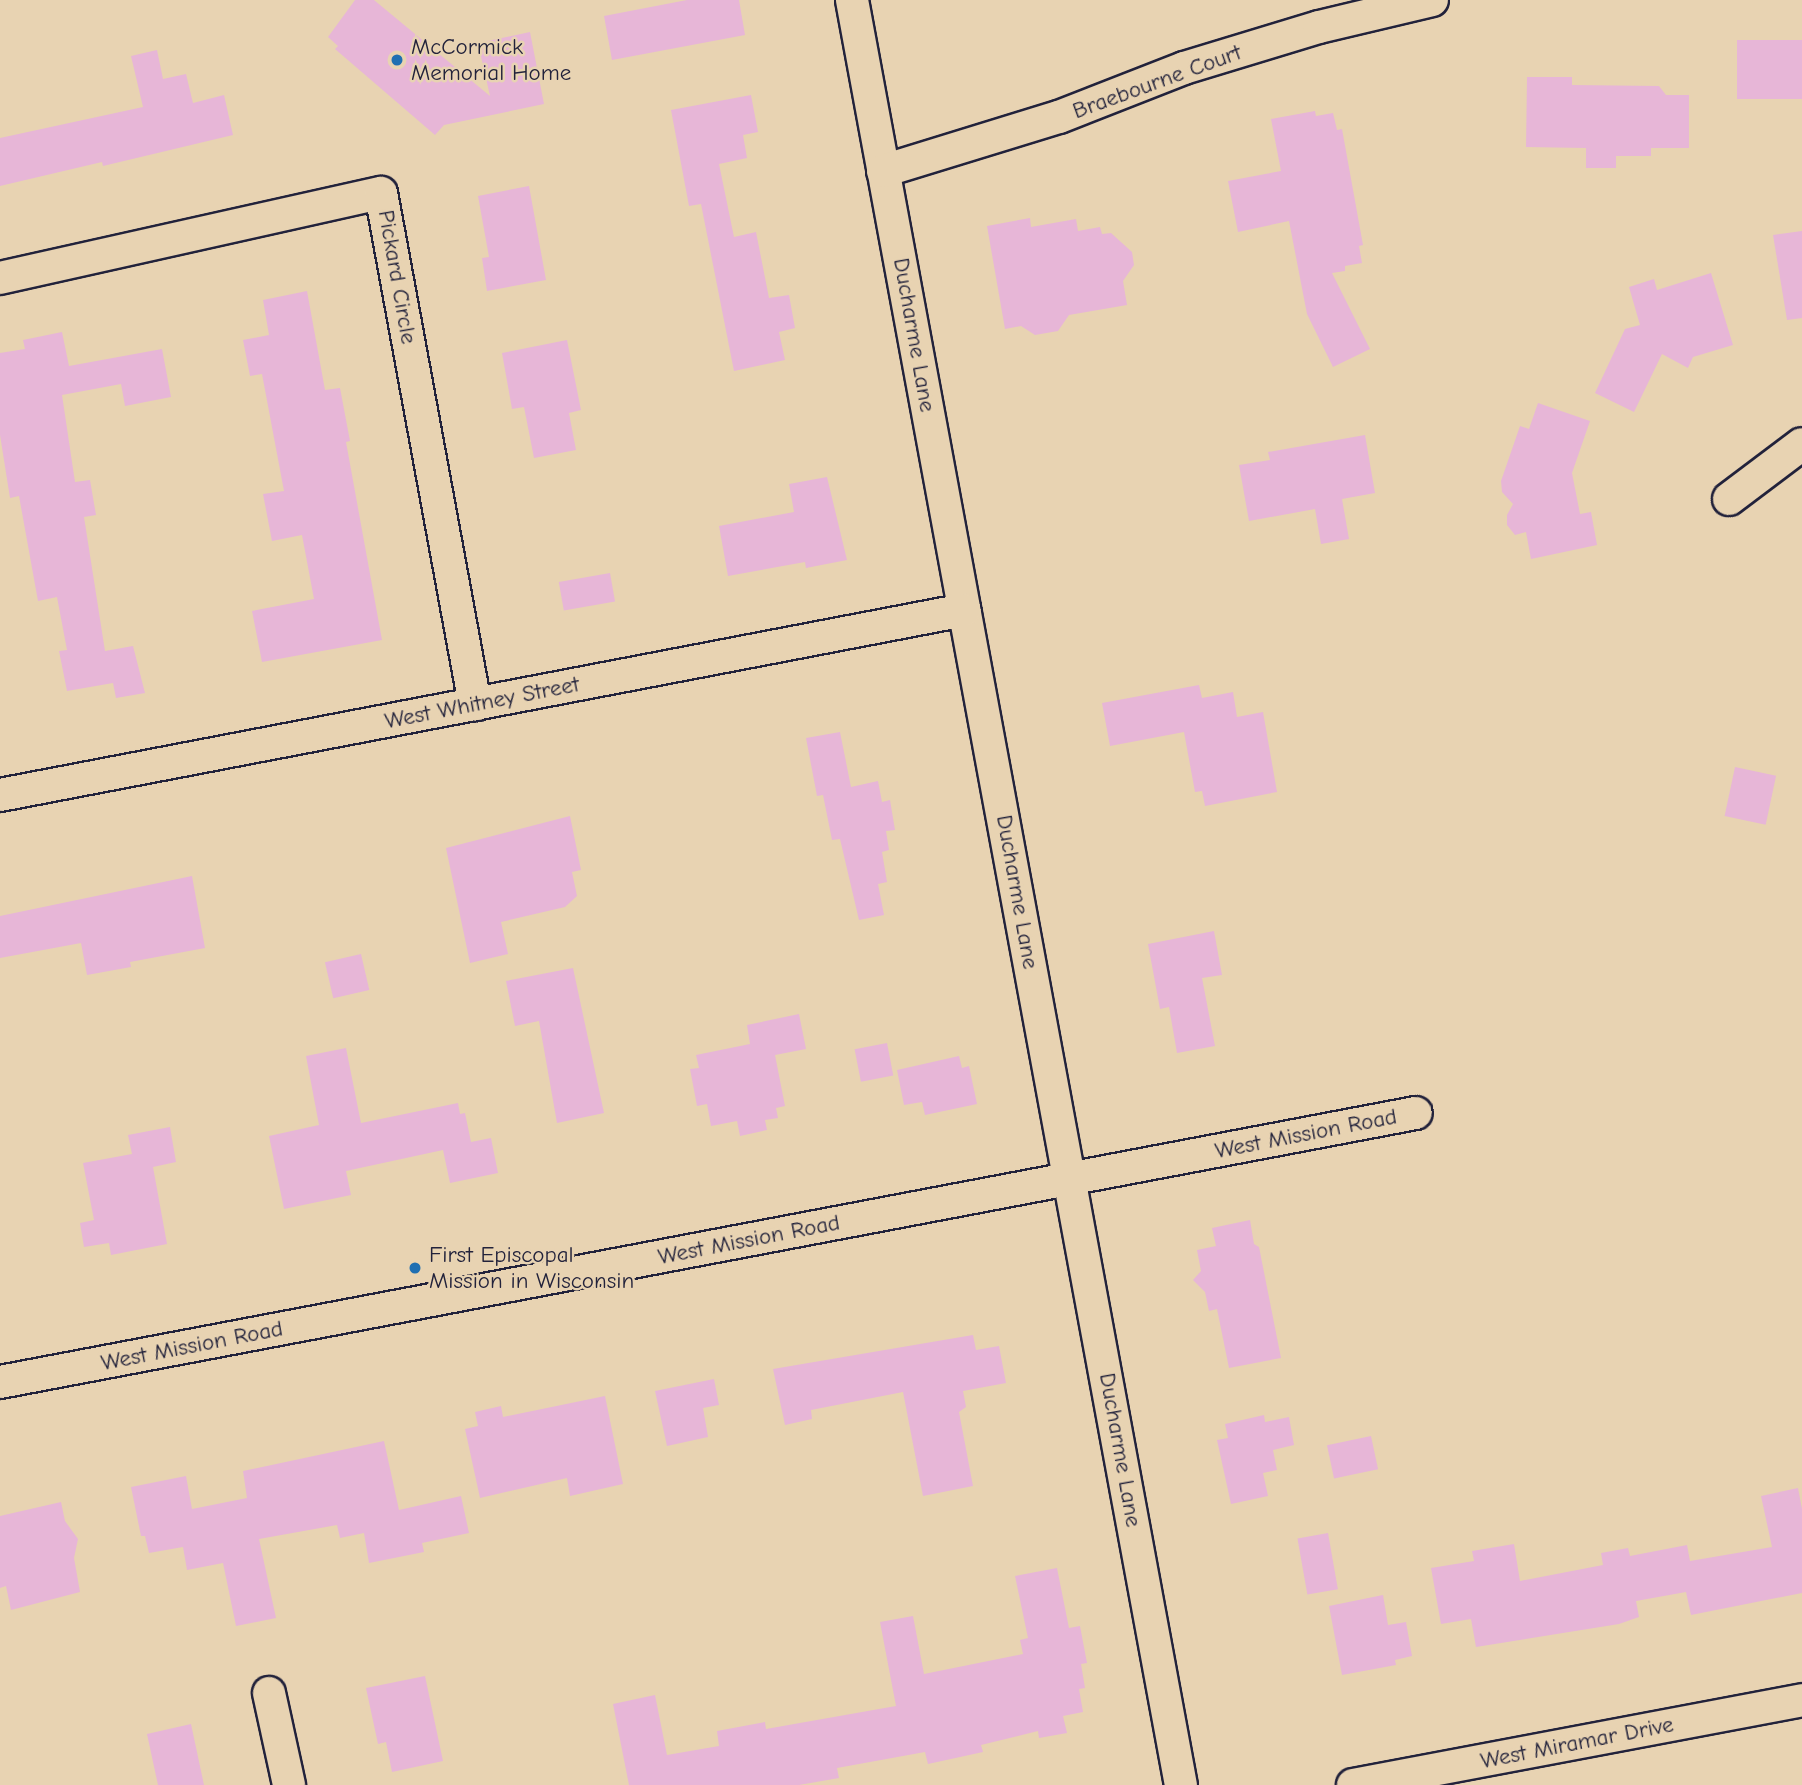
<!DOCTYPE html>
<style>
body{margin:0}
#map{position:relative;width:1802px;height:1785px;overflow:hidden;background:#e8d3b2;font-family:"Comic Neue",sans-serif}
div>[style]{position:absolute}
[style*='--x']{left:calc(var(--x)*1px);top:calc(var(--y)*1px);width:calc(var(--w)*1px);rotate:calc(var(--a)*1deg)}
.building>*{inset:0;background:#e7b6d7;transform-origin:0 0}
.roads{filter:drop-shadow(2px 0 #22223b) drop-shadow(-2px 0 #22223b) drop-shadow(0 2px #22223b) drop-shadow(0 -2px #22223b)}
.street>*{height:32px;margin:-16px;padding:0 16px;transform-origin:16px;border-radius:16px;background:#e8d3b2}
.dots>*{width:19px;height:19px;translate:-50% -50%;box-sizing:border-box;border:4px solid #e8d3b2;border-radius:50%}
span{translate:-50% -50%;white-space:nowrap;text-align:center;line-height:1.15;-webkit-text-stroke:5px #e8d3b2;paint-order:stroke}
.poi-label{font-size:23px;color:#22223b}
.left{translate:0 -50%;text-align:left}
.street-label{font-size:23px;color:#22223b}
</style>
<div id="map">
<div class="building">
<i style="clip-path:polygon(355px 0,374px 0,490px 96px,478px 43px,530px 32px,544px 104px,444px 125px,435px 135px,335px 49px,338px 46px,328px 37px)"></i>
<i style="clip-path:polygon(687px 0,739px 0,745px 35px,612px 60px,604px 16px)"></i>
<i style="left:1802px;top:40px;width:59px;height:65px;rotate:90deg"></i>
<i style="clip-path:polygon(157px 50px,163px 79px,186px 74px,193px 103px,224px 95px,233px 135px,103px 166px,102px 162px,0 186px,0 138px,143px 107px,131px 56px)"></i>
<i style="clip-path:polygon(1527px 77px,1572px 77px,1572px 85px,1659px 86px,1666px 95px,1689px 95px,1689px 148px,1651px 148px,1651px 156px,1616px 156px,1616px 168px,1586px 168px,1586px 148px,1526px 147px)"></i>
<i style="clip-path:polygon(751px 95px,758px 132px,743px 135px,747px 158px,719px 164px,734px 237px,756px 232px,769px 298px,789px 295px,795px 328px,779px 332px,785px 360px,734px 371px,701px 204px,689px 206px,671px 110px)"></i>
<i style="clip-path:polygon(1315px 111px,1316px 116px,1333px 113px,1337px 130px,1342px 129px,1363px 245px,1359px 246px,1362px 263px,1345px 266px,1345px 271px,1332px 273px,1370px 349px,1333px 367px,1307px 314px,1289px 221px,1238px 232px,1228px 181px,1281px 171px,1271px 119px)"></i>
<i style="clip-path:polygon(529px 186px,546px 280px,487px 291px,482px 258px,489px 257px,478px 196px)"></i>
<i style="clip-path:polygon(1030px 218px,1031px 227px,1076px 219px,1078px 231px,1100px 227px,1102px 234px,1111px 233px,1132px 252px,1134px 265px,1123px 281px,1127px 305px,1069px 315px,1058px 331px,1035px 335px,1021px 326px,1005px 329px,987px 226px)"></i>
<i style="clip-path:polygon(1802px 231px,1802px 318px,1787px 320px,1773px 235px)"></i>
<i style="clip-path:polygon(1711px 273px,1733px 345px,1693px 357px,1688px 368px,1662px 354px,1634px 412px,1595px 393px,1625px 329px,1640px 325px,1629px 287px,1654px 279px,1657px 290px)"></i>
<i style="clip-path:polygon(307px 291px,325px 390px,340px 388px,350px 441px,346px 442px,382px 640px,262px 662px,252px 611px,314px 599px,302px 535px,272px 541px,263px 494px,284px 491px,262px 374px,250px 376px,243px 340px,269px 335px,263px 300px)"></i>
<i style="clip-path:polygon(62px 332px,69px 366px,162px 349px,171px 397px,125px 406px,121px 384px,62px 395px,75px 482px,90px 480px,96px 515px,84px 517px,105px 651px,133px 646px,145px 693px,116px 698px,113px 683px,67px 691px,59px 651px,67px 650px,57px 597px,38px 601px,19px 496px,10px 498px,0 435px,0 353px,25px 349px,23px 340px)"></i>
<i style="clip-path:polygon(567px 340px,581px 410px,569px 413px,576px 450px,534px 458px,524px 407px,512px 409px,502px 353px)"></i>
<i style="clip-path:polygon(1538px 403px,1590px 421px,1572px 473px,1580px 514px,1591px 512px,1597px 545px,1531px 559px,1526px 532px,1515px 535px,1507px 525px,1507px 515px,1513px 504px,1502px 492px,1501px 481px,1520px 426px,1529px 429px)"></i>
<i style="clip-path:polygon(1365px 435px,1375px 493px,1342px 499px,1349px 539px,1321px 544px,1315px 509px,1249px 521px,1239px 465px,1270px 460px,1268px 452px)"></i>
<i style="clip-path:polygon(827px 477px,847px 560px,806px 568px,805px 562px,728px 576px,719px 526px,794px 512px,789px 484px)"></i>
<i style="left:610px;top:573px;width:29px;height:52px;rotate:80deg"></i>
<i style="clip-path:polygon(1199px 685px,1202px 698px,1233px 692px,1237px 717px,1263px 712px,1277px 792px,1205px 806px,1202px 791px,1195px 792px,1184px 732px,1110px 746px,1102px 703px)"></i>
<i style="clip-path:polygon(840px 732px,851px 787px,878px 781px,882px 802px,890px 800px,895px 830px,886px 831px,889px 850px,882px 852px,887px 882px,878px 884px,884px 915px,859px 920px,840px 839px,832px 840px,823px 795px,817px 796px,806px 738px)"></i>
<i style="left:1735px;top:767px;width:42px;height:50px;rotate:12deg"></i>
<i style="clip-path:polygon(570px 816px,581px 870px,572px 872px,577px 896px,565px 907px,501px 922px,508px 954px,470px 963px,446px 848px)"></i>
<i style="clip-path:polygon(192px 876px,205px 948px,130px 962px,131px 967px,87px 975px,81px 943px,0 958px,0 916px)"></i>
<i style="clip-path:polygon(1214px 931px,1222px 975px,1202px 978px,1215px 1046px,1177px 1053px,1169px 1007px,1160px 1009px,1148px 944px)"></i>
<i style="left:361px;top:954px;width:37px;height:37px;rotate:77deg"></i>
<i style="clip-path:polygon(573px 968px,604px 1113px,557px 1123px,539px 1021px,515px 1026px,506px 981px)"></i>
<i style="clip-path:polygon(799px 1014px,806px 1049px,775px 1055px,785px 1106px,776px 1108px,778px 1118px,765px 1120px,767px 1130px,740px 1136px,737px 1121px,711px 1126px,707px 1104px,697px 1106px,690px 1069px,699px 1068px,696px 1055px,750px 1044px,747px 1025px)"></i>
<i style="left:887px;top:1043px;width:33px;height:33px;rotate:79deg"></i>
<i style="clip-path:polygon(346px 1048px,361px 1123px,458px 1103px,460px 1114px,465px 1113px,471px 1142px,491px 1138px,498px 1173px,450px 1183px,443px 1150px,346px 1171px,351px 1195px,284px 1209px,269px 1136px,319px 1125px,306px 1056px)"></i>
<i style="clip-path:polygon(959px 1056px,962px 1068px,969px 1066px,977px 1104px,925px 1115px,922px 1102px,904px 1105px,897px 1070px)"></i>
<i style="clip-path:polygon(170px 1127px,176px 1162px,153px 1167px,167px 1244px,111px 1255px,109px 1243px,84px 1247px,80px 1223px,94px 1220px,83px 1163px,132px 1154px,128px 1135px)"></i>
<i style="clip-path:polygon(1250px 1220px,1254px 1244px,1259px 1247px,1281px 1358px,1229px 1368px,1217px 1309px,1209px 1311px,1205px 1292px,1193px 1280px,1201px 1271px,1197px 1250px,1216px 1246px,1212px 1228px)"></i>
<i style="clip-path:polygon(973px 1335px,976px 1350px,999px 1346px,1006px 1383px,963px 1391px,966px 1407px,959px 1412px,973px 1486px,923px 1496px,903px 1392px,811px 1410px,812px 1419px,785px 1425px,773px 1369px)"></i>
<i style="clip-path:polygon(714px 1379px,719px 1405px,703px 1408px,708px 1437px,667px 1446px,655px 1391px)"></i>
<i style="clip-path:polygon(605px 1396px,623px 1484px,570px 1496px,567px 1478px,480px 1498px,465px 1429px,478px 1426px,475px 1412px,501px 1406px,503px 1417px)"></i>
<i style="clip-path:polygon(1264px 1415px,1265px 1422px,1289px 1417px,1294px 1445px,1273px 1450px,1277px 1470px,1263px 1473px,1268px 1496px,1231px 1504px,1217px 1440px,1228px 1438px,1225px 1424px)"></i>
<i style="left:1371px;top:1436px;width:34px;height:45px;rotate:78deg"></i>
<i style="clip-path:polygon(384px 1441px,399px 1510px,461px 1496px,469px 1533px,422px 1543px,424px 1552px,369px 1563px,364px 1533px,340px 1538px,337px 1525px,259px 1539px,276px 1618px,236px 1626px,223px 1563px,187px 1570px,183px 1547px,149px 1553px,145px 1536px,141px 1536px,131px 1487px,186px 1476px,192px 1509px,247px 1498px,243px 1471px)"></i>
<i style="clip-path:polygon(1798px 1488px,1802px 1509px,1802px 1593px,1691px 1615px,1686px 1592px,1636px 1601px,1639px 1617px,1619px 1624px,1476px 1647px,1471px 1619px,1441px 1624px,1431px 1568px,1474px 1561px,1472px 1551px,1514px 1544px,1520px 1581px,1603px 1565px,1601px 1553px,1628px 1548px,1630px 1556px,1687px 1545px,1690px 1561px,1772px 1547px,1761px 1496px)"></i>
<i style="clip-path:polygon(61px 1502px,65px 1521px,78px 1539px,74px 1558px,80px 1592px,11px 1610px,6px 1586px,0 1588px,0 1516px)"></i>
<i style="left:1328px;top:1533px;width:57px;height:31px;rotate:80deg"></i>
<i style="clip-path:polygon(1057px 1568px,1069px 1628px,1080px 1626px,1087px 1663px,1081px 1664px,1085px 1688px,1079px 1689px,1083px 1712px,1063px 1716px,1067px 1733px,1039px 1738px,1038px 1731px,981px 1745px,983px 1752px,928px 1764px,925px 1752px,837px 1768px,839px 1778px,799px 1785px,629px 1785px,613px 1704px,655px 1695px,667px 1755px,719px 1746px,717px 1731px,765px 1722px,766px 1729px,896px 1706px,880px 1622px,913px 1616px,924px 1674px,1023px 1654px,1020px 1640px,1028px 1638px,1015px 1576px)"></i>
<i style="clip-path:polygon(1383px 1595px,1388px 1625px,1406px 1622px,1412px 1656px,1395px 1660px,1396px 1665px,1342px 1675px,1329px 1606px)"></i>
<i style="clip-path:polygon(425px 1676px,443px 1761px,392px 1772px,386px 1742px,378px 1744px,366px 1688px)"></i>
<i style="clip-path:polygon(191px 1724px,204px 1785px,158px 1785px,147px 1734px)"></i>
</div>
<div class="roads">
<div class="street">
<i style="--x:852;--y:0;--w:1815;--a:79.56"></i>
<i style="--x:883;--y:171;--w:184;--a:-17.1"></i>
<i style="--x:1059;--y:117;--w:134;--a:-21.4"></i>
<i style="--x:1184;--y:68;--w:141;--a:-16.9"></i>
<i style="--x:1319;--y:27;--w:116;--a:-13.4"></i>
<i style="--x:0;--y:278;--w:390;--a:-12.6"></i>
<i style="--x:381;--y:193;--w:520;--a:79.58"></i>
<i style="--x:1729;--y:499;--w:91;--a:-37"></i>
<i style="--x:0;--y:795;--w:982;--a:-10.86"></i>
<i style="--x:0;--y:1382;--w:1441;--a:-10.76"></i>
<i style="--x:269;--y:1693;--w:94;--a:77.7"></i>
<i style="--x:1353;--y:1785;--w:457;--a:-10.7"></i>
</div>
</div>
<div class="dots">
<i style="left:397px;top:60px;background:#1f6fb2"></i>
<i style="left:415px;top:1268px;background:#1f6fb2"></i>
</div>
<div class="poi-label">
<span class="left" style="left:411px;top:60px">McCormick<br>Memorial Home</span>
<span class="left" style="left:429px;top:1268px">First Episcopal<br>Mission in Wisconsin</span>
</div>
<div class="street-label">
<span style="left:1157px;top:82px;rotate:-20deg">Braebourne Court</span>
<span style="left:397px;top:277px;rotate:80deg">Pickard Circle</span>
<span style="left:914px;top:335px;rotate:80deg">Ducharme Lane</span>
<span style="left:482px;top:703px;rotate:-11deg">West Whitney Street</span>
<span style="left:1017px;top:892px;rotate:80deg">Ducharme Lane</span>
<span style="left:1306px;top:1134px;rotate:-11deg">West Mission Road</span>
<span style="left:749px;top:1240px;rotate:-11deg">West Mission Road</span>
<span style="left:192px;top:1346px;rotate:-11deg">West Mission Road</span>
<span style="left:1120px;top:1450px;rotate:80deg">Ducharme Lane</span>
<span style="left:1577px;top:1743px;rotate:-11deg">West Miramar Drive</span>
</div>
</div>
